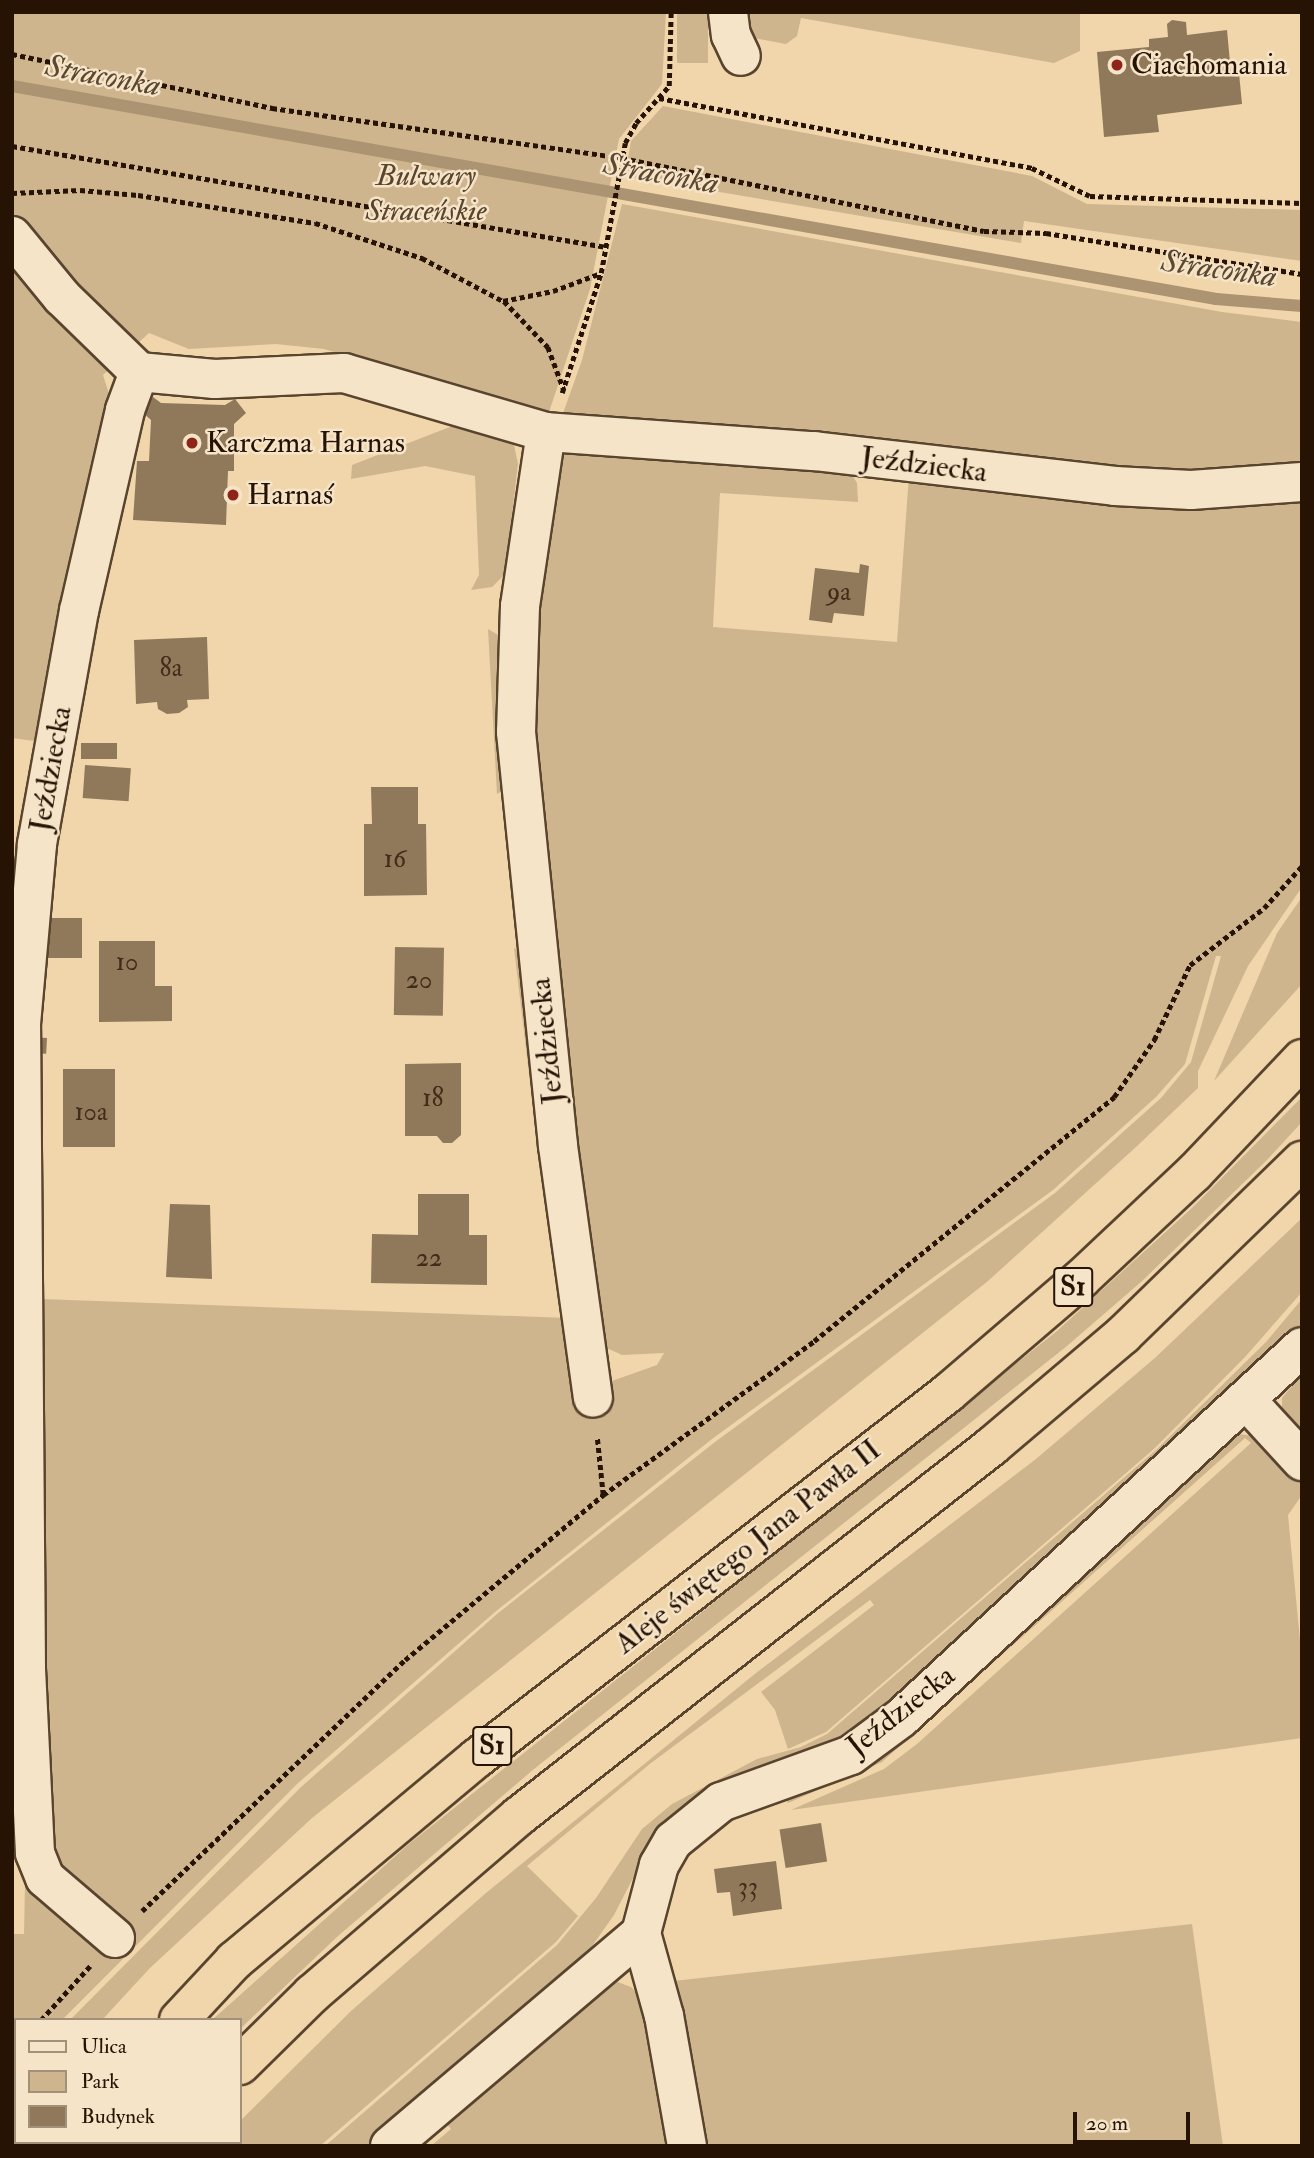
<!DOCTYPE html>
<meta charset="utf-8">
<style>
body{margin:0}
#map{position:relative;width:1314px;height:2158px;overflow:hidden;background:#f0d6aa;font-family:"IM FELL Double Pica",serif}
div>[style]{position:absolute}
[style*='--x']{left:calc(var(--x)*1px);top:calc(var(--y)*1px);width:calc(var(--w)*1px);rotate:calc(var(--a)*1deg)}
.green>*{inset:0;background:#ceb58e;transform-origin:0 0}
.stream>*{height:12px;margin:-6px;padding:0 6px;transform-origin:6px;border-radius:6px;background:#ac9472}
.building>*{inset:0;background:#90785a;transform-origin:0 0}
.path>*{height:4.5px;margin-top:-2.25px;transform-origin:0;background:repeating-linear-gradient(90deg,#271304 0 5px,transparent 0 8.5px)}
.roads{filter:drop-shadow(2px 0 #59442e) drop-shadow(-2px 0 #59442e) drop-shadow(0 2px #59442e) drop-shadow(0 -2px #59442e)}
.minor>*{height:38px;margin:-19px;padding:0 19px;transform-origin:19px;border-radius:19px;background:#f5e4c8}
.highway>*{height:38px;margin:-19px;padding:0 19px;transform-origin:19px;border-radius:19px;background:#f0d6aa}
.dots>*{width:19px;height:19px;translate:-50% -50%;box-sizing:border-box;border:4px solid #f5e4c8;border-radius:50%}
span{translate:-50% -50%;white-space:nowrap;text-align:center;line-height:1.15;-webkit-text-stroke:5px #f5e4c8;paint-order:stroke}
.number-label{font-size:26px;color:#412c1a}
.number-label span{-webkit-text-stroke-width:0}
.shield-label span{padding:2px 5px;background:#f5e4c8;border:2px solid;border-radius:5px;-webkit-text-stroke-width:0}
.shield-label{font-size:28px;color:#271304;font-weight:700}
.poi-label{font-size:30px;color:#271304}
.left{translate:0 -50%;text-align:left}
.park-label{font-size:30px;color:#59442d;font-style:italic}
.street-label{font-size:30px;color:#271304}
.water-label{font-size:32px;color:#5c4730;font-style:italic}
.frame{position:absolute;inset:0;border:14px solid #271304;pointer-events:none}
.legend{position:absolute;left:14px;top:2018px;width:228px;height:126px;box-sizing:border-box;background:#f5e4c8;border:2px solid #a3907a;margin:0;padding:9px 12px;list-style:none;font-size:21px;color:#271304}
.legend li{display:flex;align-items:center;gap:14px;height:35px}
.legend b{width:35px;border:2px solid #a3907a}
.scale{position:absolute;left:1073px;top:2112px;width:117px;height:32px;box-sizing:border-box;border:4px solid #271304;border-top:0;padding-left:9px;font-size:21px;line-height:24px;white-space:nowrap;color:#271304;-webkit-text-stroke:5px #f5e4c8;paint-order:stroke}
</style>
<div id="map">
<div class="green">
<i style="clip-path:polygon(12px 12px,666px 12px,662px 84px,619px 139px,590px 289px,548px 415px,324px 349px,276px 344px,189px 349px,149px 333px,103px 375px,110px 397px,34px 741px,12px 738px)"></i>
<i style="left:677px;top:12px;width:31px;height:51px"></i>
<i style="clip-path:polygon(745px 12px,1080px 12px,1080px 51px,1054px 63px,801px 18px,797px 36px,786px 44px,754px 38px)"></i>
<i style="clip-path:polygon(663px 106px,1032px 176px,1087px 204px,1302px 210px,1302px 261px,1024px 221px,1021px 243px,625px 176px,631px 141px)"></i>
<i style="clip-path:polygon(622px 204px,1222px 312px,1302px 322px,1302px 475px,1195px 482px,562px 416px,582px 360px)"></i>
<i style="clip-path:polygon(460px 423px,503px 432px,514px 445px,518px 464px,505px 574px,492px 587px,471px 590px,479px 575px,475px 476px,425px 466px,351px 479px,352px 465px)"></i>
<i style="clip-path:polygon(569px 445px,848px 468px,857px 483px,858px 502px,720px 493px,713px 627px,897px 642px,909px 475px,1302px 490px,1302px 887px,1248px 966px,1198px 1071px,1198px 1088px,1136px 1147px,988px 1281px,312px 1818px,150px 1968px,102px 2020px,70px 2020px,300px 1788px,497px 1614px,715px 1442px,1055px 1193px,1161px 1098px,1191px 1062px,1221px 956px,1216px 956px,1185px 1064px,1156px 1097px,1053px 1190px,712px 1439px,495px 1612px,297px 1784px,62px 2020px,16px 2020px,12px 2077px,12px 1934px,24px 1934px,25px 1885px,49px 1861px,44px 1814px,41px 1299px,567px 1318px,587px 1418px,607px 1413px,604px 1395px,609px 1382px,657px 1365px,664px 1353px,622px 1355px,594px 1342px,526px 730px,551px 459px)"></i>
<i style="clip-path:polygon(488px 629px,500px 636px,507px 788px,497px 794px)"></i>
<i style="clip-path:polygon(1302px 897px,1302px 984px,1214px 1081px,1277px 933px)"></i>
<i style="clip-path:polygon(514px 948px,525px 954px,539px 1085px,532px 1099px)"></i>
<i style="clip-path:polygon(1302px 1097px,1302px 1122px,1266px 1161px,1141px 1282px,1067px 1346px,534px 1769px,338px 1936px,240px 2029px,240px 2020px,212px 2020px,410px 1843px,1057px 1331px,1193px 1207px)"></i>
<i style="clip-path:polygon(1302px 1218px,1302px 1292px,1245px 1357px,1155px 1448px,826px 1732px,788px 1749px,775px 1710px,761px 1692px,874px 1605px,870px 1600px,651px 1763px,527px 1866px,578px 1916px,556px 1942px,320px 2146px,217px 2146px,240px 2142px,240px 2121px,351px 2011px,486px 1893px,756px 1673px,1036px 1459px,1156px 1357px)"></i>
<i style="clip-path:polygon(1302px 1299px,1302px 1332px,873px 1719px,645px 1855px,614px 1915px,578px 1966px,378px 2146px,325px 2146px,557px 1945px,596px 1898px,642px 1829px,672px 1804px,757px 1759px,801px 1747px,827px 1734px,1156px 1450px,1266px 1342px)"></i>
<i style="clip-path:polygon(1302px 1373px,1302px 1438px,1282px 1412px,1282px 1398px)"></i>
<i style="clip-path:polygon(1239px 1434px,1254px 1436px,1302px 1480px,1302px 1495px,1288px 1515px,1302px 1661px,1302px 1738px,791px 1810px,884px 1769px,917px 1744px,1251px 1443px,1245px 1438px,882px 1762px,788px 1803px,784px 1795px,976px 1672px)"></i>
<i style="clip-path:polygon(1192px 1924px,1223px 2146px,699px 2146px,673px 1981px)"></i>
<i style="clip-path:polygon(615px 1981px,631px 1987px,643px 1999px,674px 2146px,431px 2146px,451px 2129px,446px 2123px,595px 1985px)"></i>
</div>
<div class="stream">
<i style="--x:12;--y:86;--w:1223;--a:10.03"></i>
<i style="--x:1216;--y:299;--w:86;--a:4.7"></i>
</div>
<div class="building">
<i style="clip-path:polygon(1172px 20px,1186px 22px,1187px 35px,1227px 30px,1231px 73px,1239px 73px,1242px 104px,1157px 115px,1159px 132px,1104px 137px,1097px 52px,1149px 47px,1149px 39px,1168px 37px,1167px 24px)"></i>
<i style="clip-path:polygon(153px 397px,161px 403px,225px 405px,235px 399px,246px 413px,234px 424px,234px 471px,228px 471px,226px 525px,133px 520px,137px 461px,149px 461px,151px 420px,140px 410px)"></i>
<i style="clip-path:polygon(860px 564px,869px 566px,864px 616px,834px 613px,832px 623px,809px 620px,815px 568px,859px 573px)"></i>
<i style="clip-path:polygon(207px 637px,209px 699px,187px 700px,188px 707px,179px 713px,167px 714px,158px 709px,157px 702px,136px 704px,134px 640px)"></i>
<i style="left:81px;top:743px;width:36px;height:16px"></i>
<i style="left:85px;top:765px;width:46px;height:33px;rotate:4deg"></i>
<i style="clip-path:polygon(371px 787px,418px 787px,418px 824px,426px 824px,427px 895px,364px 896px,364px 824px,372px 824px)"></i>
<i style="left:45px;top:918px;width:37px;height:40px"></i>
<i style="clip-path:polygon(99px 941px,155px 941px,155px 986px,172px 986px,172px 1021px,99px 1022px)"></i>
<i style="left:395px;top:947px;width:49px;height:68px;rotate:1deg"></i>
<i style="left:30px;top:1037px;width:17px;height:16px;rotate:3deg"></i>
<i style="clip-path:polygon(461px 1063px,461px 1135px,452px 1143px,443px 1143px,437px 1136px,405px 1136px,405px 1064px)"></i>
<i style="left:63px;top:1069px;width:52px;height:78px"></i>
<i style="clip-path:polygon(418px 1194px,469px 1194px,469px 1235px,487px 1235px,487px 1285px,371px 1283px,372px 1234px,418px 1235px)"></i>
<i style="clip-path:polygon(170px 1204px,210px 1205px,212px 1279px,166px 1277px)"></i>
<i style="left:821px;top:1823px;width:39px;height:42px;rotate:81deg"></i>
<i style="clip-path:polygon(776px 1861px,782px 1909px,733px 1916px,730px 1892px,717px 1893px,714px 1869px)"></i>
</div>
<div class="path">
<i style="--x:12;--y:54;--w:266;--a:11.7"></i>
<i style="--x:272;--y:108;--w:354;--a:8.1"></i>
<i style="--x:622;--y:158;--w:369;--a:11.4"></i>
<i style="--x:984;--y:231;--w:62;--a:1.8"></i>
<i style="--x:1046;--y:233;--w:259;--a:9.1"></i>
<i style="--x:659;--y:98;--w:380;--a:10.6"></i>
<i style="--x:1032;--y:168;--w:64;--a:25.8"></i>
<i style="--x:1090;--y:196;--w:212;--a:1.9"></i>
<i style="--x:12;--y:146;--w:603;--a:9.65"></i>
<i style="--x:12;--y:193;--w:68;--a:-2.5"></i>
<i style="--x:80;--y:190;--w:58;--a:4.9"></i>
<i style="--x:138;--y:195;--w:179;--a:9"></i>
<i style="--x:315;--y:223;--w:113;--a:18.1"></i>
<i style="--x:422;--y:258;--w:92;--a:28"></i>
<i style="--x:503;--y:301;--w:51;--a:-11.3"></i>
<i style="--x:553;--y:291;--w:51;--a:-20.6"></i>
<i style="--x:504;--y:301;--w:64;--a:46.3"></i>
<i style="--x:548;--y:347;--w:46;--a:69.6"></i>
<i style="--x:562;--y:393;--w:126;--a:-72"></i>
<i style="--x:601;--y:273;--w:132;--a:-79.5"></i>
<i style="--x:625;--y:143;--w:23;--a:-61"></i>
<i style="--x:636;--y:123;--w:50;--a:-48.3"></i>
<i style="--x:669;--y:86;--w:74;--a:-88.5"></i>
<i style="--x:603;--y:1495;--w:261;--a:-36.1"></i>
<i style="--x:814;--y:1341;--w:387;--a:-39.1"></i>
<i style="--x:1114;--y:1097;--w:70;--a:-54.9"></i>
<i style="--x:1154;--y:1040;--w:83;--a:-64.4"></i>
<i style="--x:1190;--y:965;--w:93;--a:-37.6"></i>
<i style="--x:1264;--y:908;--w:57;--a:-47.9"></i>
<i style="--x:142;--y:1911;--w:364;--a:-43.7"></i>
<i style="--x:405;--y:1660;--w:258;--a:-39.8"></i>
<i style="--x:603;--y:1495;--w:58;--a:-95.9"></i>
<i style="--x:41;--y:2020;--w:73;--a:-47.8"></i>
<i style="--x:12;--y:2054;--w:6;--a:-45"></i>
</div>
<div class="roads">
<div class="minor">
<i style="--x:728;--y:12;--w:23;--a:83"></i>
<i style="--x:731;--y:35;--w:23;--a:65"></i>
<i style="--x:12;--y:236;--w:79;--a:50.7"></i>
<i style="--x:62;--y:297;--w:107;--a:44.2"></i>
<i style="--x:139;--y:372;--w:76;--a:5.3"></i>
<i style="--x:215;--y:379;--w:129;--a:-2.7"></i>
<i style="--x:344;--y:373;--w:210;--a:16.3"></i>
<i style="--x:546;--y:432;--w:176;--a:98.5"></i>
<i style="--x:520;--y:606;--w:126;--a:91.8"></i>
<i style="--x:516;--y:732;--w:416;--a:84.2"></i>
<i style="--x:558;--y:1146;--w:254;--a:82.1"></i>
<i style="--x:546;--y:432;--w:269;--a:4.1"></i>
<i style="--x:814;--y:451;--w:303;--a:6.6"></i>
<i style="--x:1115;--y:486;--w:76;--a:3"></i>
<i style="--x:1191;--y:490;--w:111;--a:-4.1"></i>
<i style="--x:1246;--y:1400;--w:83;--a:47.4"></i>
<i style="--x:115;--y:1938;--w:92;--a:-139.4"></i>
<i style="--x:45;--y:1878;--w:27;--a:-112"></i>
<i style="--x:35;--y:1853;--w:184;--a:-92.8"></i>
<i style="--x:26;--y:1669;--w:645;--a:-90.44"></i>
<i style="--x:21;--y:1024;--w:181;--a:-84.9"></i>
<i style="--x:37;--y:844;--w:237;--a:-79.8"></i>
<i style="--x:79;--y:611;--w:206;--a:-77.1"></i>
<i style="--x:125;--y:410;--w:40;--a:-69.8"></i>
<i style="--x:390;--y:2146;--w:329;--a:-40.3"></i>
<i style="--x:687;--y:2146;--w:132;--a:-100"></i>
<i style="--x:664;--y:2016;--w:86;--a:-105.5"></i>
<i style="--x:641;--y:1933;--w:70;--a:-75.2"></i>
<i style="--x:659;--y:1865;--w:28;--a:-60"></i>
<i style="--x:673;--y:1841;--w:62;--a:-39.1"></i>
<i style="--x:721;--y:1802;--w:138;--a:-19.9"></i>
<i style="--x:851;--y:1755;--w:62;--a:-36.5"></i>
<i style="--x:901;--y:1718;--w:546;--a:-42.77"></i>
</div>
<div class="highway">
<i style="--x:179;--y:2020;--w:81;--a:-47"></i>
<i style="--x:234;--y:1961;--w:317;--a:-39.9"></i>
<i style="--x:477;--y:1758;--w:596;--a:-37.77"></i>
<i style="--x:948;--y:1393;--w:175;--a:-40.6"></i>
<i style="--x:1081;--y:1279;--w:155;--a:-43.2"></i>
<i style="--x:1194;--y:1173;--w:157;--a:-46.5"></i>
<i style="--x:240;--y:2065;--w:101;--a:-44.6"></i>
<i style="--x:312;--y:1994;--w:273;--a:-40.7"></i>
<i style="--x:519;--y:1816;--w:601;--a:-38.03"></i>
<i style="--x:992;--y:1446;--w:172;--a:-40.3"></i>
<i style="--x:1123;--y:1335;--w:250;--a:-44.2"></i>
<i style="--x:63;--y:2146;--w:5;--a:-53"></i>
<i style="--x:162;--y:2146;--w:6;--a:-45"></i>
</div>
</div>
<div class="dots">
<i style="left:1117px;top:65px;background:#8f2418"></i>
<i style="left:192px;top:443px;background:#8f2418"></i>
<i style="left:233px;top:495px;background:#8f2418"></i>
</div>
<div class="number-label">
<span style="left:839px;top:593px">9a</span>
<span style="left:171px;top:669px">8a</span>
<span style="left:395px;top:860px">16</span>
<span style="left:127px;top:963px">10</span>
<span style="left:419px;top:981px">20</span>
<span style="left:433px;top:1099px">18</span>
<span style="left:91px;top:1113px">10a</span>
<span style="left:429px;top:1259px">22</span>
<span style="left:748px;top:1888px">33</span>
</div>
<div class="shield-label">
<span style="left:1073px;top:1287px">S1</span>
<span style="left:492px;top:1746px">S1</span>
</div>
<div class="poi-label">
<span class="left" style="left:1131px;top:65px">Ciachomania</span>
<span class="left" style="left:206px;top:443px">Karczma Harnas</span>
<span class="left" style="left:247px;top:495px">Harnaś</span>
</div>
<div class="park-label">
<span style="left:426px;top:193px">Bulwary<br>Straceńskie</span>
</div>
<div class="street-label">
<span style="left:924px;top:465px;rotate:7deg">Jeździecka</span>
<span style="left:51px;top:769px;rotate:-80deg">Jeździecka</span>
<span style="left:547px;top:1041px;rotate:-96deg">Jeździecka</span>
<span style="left:748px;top:1547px;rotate:-38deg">Aleje świętego Jana Pawła II</span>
<span style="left:901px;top:1711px;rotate:-38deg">Jeździecka</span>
</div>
<div class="water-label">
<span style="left:103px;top:76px;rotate:10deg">Straconka</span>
<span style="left:661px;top:174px;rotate:10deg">Straconka</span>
<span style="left:1219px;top:269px;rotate:8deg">Straconka</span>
</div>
<div class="frame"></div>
<ul class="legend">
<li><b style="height:9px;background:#f5e4c8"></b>Ulica</li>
<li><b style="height:19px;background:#ceb58e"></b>Park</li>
<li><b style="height:19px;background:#90785a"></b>Budynek</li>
</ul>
<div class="scale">20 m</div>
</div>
